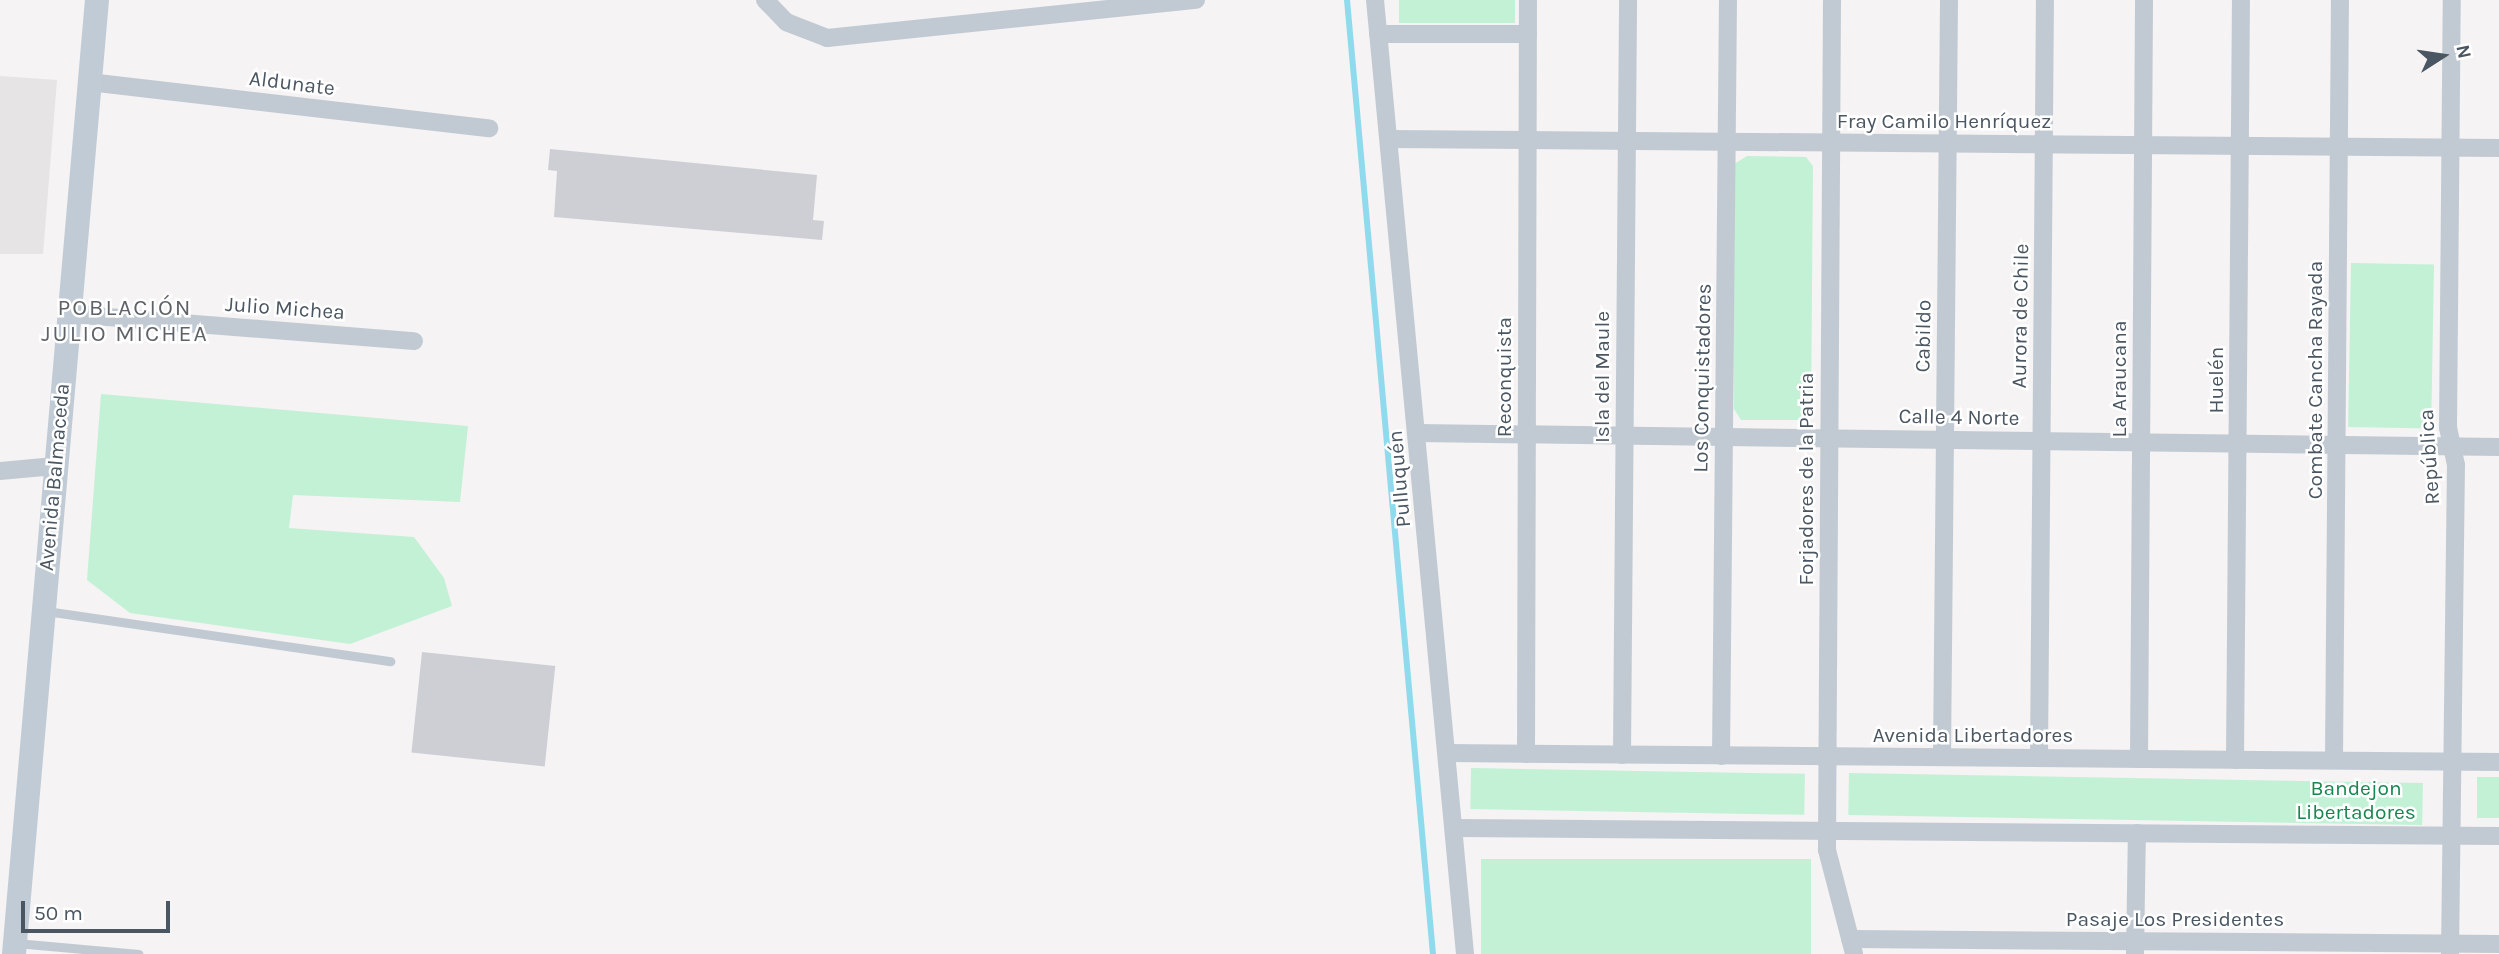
<!DOCTYPE html>
<meta charset="utf-8">
<style>
body{margin:0}
#map{position:relative;width:2499px;height:954px;overflow:hidden;background:#f5f3f3;font-family:Karla,sans-serif}
div>[style]{position:absolute}
[style*='--x']{left:calc(var(--x)*1px);top:calc(var(--y)*1px);width:calc(var(--w)*1px);rotate:calc(var(--a)*1deg)}
.education>*{inset:0;background:#e6e4e5}
.green>*{inset:0;background:#c3f1d5;transform-origin:0 0}
.stream>*{height:6px;margin:-3px;padding:0 3px;transform-origin:3px;border-radius:3px;background:#90daee}
.building>*{inset:0;background:#cdcfd5;transform-origin:0 0}
.service>*{height:9px;margin:-4.5px;padding:0 4.5px;transform-origin:4.5px;border-radius:4.5px;background:#c1cad2}
.minor>*{height:18px;margin:-9px;padding:0 9px;transform-origin:9px;border-radius:9px;background:#c1cad2}
.secondary>*{height:24px;margin:-12px;padding:0 12px;transform-origin:12px;border-radius:12px;background:#c1cbd6}
span{translate:-50% -50%;white-space:nowrap;text-align:center;line-height:1.15;-webkit-text-stroke:5px #fff;paint-order:stroke}
.street-label{font-size:21px;color:#4a5661}
.park-label{font-size:21px;color:#17864f}
.neighbourhood-label{font-size:23px;color:#5f6368;letter-spacing:2px}
.north{position:absolute;left:2408px;top:21px;width:70px;height:70px;-webkit-text-stroke:5px #fff;paint-order:stroke;rotate:78deg;font-size:19px;font-weight:700;line-height:28px;text-align:center;color:#4a5661}
.north::after{content:'';display:block;margin:auto;width:24px;height:32px;background:#4a5661;clip-path:polygon(50% 0,100% 100%,50% 72%,0 100%)}
.scale{position:absolute;left:21px;top:901px;width:149px;height:32px;box-sizing:border-box;border:4px solid #4a5661;border-top:0;padding-left:9px;font-size:21px;line-height:24px;white-space:nowrap;color:#4a5661;-webkit-text-stroke:5px #fff;paint-order:stroke}
</style>
<div id="map">
<div class="education">
<i style="clip-path:polygon(0 76px,57px 80px,43px 254px,0 254px)"></i>
</div>
<div class="green">
<i style="left:1399px;top:0;width:116px;height:23px"></i>
<i style="clip-path:polygon(1747px 156px,1806px 157px,1813px 166px,1811px 410px,1802px 420px,1741px 420px,1734px 409px,1731px 166px)"></i>
<i style="left:2351px;top:263px;width:83px;height:164px;rotate:1deg"></i>
<i style="clip-path:polygon(101px 394px,468px 426px,460px 502px,293px 495px,289px 528px,414px 537px,444px 578px,452px 606px,350px 644px,130px 613px,87px 580px)"></i>
<i style="left:1471px;top:768px;width:334px;height:41px;rotate:1deg"></i>
<i style="left:1849px;top:773px;width:574px;height:42px;rotate:1deg"></i>
<i style="left:2477px;top:777px;width:22px;height:41px"></i>
<i style="left:1481px;top:859px;width:330px;height:95px"></i>
</div>
<div class="stream">
<i style="--x:1347;--y:0;--w:958;--a:84.85"></i>
</div>
<div class="building">
<i style="clip-path:polygon(550px 149px,817px 175px,813px 220px,824px 221px,822px 240px,554px 217px,557px 171px,548px 170px)"></i>
<i style="left:422px;top:652px;width:134px;height:101px;rotate:6deg"></i>
</div>
<div class="service">
<i style="--x:46;--y:611;--w:348;--a:8.3"></i>
<i style="--x:16;--y:943;--w:123;--a:5.1"></i>
</div>
<div class="minor">
<i style="--x:765;--y:0;--w:30;--a:46"></i>
<i style="--x:786;--y:22;--w:44;--a:21.3"></i>
<i style="--x:827;--y:38;--w:371;--a:-5.9"></i>
<i style="--x:1375;--y:0;--w:958;--a:84.61"></i>
<i style="--x:1832;--y:0;--w:850;--a:90.34"></i>
<i style="--x:1827;--y:850;--w:107;--a:75.4"></i>
<i style="--x:1378;--y:34;--w:150;--a:0"></i>
<i style="--x:89;--y:82;--w:403;--a:6.6"></i>
<i style="--x:1389;--y:139;--w:1110;--a:0.46"></i>
<i style="--x:69;--y:314;--w:346;--a:4.5"></i>
<i style="--x:1418;--y:433;--w:1081;--a:0.74"></i>
<i style="--x:0;--y:471;--w:55;--a:-5.2"></i>
<i style="--x:1447;--y:753;--w:1052;--a:0.49"></i>
<i style="--x:1526;--y:754;--w:754;--a:-89.85"></i>
<i style="--x:1622;--y:755;--w:755;--a:-89.54"></i>
<i style="--x:1721;--y:756;--w:756;--a:-89.47"></i>
<i style="--x:1942;--y:757;--w:757;--a:-89.47"></i>
<i style="--x:2039;--y:758;--w:758;--a:-89.55"></i>
<i style="--x:2139;--y:759;--w:759;--a:-89.62"></i>
<i style="--x:2235;--y:760;--w:760;--a:-89.55"></i>
<i style="--x:2334;--y:760;--w:760;--a:-89.55"></i>
<i style="--x:1454;--y:828;--w:1045;--a:0.44"></i>
<i style="--x:1850;--y:939;--w:649;--a:0.44"></i>
<i style="--x:2135;--y:954;--w:121;--a:-89.1"></i>
<i style="--x:2450;--y:954;--w:489;--a:-89.3"></i>
<i style="--x:2456;--y:465;--w:38;--a:-102"></i>
<i style="--x:2448;--y:428;--w:428;--a:-89.5"></i>
</div>
<div class="secondary">
<i style="--x:14;--y:954;--w:958;--a:-85.03"></i>
</div>
<div class="street-label">
<span style="left:292px;top:83px;rotate:7deg">Aldunate</span>
<span style="left:1944px;top:121px">Fray Camilo Henríquez</span>
<span style="left:285px;top:308px;rotate:4deg">Julio Michea</span>
<span style="left:2020px;top:316px;rotate:-89deg">Aurora de Chile</span>
<span style="left:1923px;top:336px;rotate:-89deg">Cabildo</span>
<span style="left:1504px;top:377px;rotate:-90deg">Reconquista</span>
<span style="left:1602px;top:377px;rotate:-90deg">Isla del Maule</span>
<span style="left:1702px;top:378px;rotate:-89deg">Los Conquistadores</span>
<span style="left:2119px;top:379px;rotate:-90deg">La Araucana</span>
<span style="left:2216px;top:380px;rotate:-90deg">Huelén</span>
<span style="left:2315px;top:380px;rotate:-90deg">Combate Cancha Rayada</span>
<span style="left:1959px;top:417px;rotate:1deg">Calle 4 Norte</span>
<span style="left:2429px;top:457px;rotate:-94deg">República</span>
<span style="left:54px;top:477px;rotate:-85deg">Avenida Balmaceda</span>
<span style="left:1399px;top:479px;rotate:-95deg">Pulluquén</span>
<span style="left:1806px;top:479px;rotate:-90deg">Forjadores de la Patria</span>
<span style="left:1973px;top:735px">Avenida Libertadores</span>
<span style="left:2175px;top:919px">Pasaje Los Presidentes</span>
</div>
<div class="park-label">
<span style="left:2356px;top:800px">Bandejon<br>Libertadores</span>
</div>
<div class="neighbourhood-label">
<span style="left:125px;top:321px">POBLACIÓN<br>JULIO MICHEA</span>
</div>
<div class="north">N</div>
<div class="scale">50 m</div>
</div>
